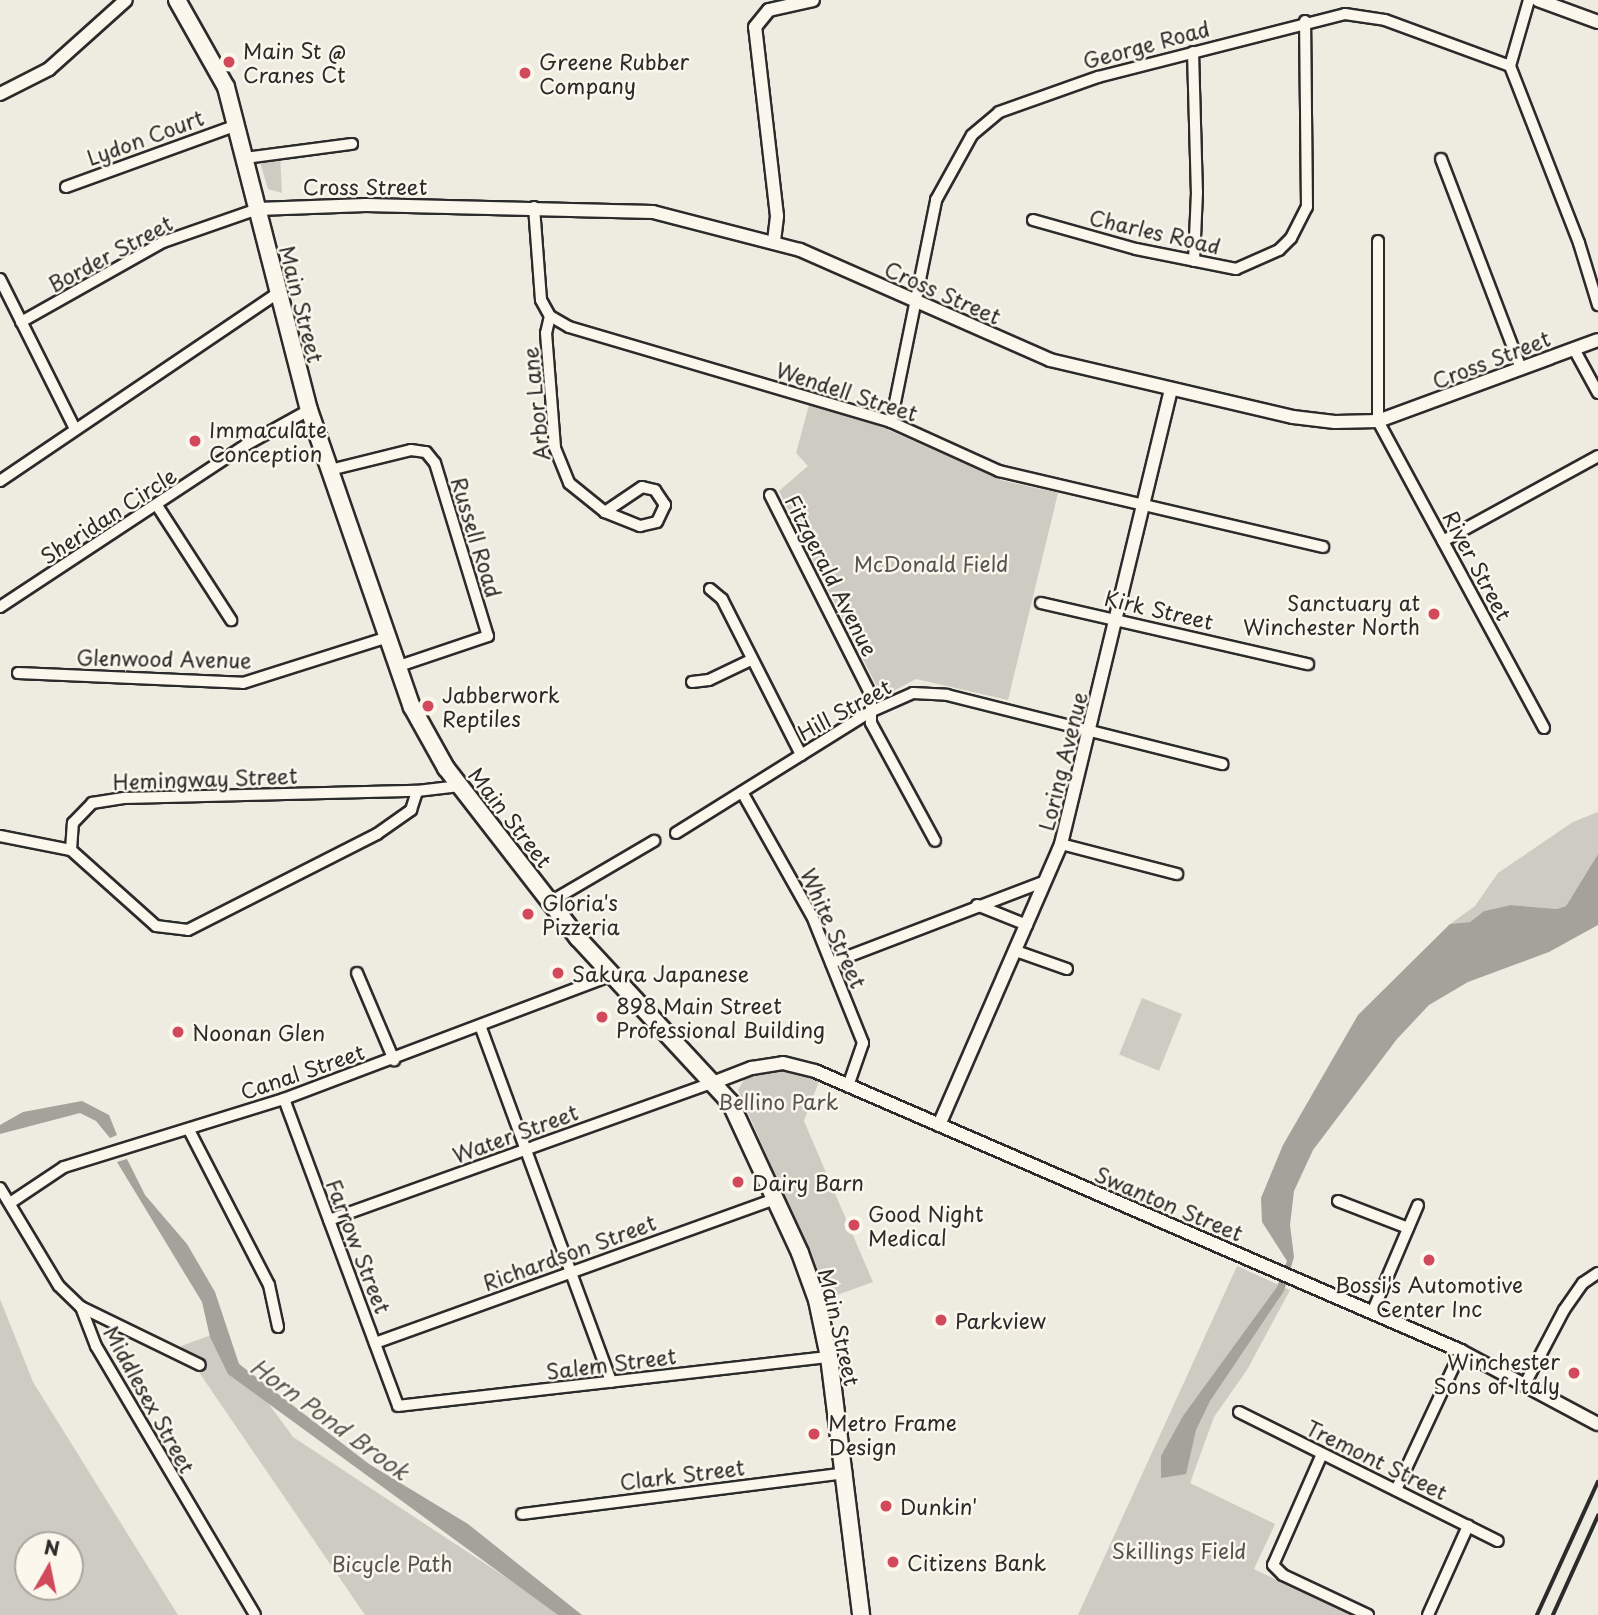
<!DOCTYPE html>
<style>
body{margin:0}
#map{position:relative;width:1598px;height:1615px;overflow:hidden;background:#eeebe0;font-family:"Playpen Sans",sans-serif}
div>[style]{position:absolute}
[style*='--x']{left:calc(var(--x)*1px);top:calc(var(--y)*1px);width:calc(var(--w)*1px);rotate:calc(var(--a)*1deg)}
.green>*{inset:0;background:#cecbc2;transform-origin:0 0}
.water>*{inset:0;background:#a4a29a}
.roads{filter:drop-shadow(2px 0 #2b2b2b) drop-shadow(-2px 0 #2b2b2b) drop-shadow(0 2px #2b2b2b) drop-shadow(0 -2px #2b2b2b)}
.minor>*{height:10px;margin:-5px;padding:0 5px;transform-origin:5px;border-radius:5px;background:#fbf7ec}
.tertiary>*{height:12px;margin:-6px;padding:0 6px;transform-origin:6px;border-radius:6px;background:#fbf7ec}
.primary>*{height:16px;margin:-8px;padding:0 8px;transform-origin:8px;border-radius:8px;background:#fbf7ec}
.rail>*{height:3.5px;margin:-1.75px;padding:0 1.75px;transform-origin:1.75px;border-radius:1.75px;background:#2b2b2b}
.dots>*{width:19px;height:19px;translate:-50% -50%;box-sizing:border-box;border:4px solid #fbf7ec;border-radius:50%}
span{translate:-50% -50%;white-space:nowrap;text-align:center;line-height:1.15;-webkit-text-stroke:5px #fbf7ec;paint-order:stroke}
.street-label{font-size:21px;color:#2b2b2b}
.poi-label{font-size:21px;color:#2b2b2b}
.left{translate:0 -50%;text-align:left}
.right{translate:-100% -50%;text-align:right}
.park-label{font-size:21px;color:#545351}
.water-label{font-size:23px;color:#555552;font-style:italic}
.north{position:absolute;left:14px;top:1531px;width:70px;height:70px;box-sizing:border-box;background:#fbf7ec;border:2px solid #a8a59f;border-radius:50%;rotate:9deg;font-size:19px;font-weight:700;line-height:28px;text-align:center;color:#2b2b2b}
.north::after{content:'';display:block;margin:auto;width:24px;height:32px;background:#d1495b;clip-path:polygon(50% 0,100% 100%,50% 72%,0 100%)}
</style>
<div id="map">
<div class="green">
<i style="clip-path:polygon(280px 155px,282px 193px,268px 189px,259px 159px)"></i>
<i style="clip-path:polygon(809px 405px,875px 424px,1001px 480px,1058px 493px,1008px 700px,916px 679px,882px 697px,779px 491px,808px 466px,796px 453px)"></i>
<i style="clip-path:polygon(1598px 812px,1598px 854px,1566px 906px,1557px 909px,1511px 905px,1484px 911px,1470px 922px,1450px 924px,1475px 906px,1498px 873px,1573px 822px)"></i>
<i style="left:1142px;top:998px;width:43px;height:61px;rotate:22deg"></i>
<i style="clip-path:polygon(776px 1068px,819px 1081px,804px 1121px,873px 1282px,829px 1298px,738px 1090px,747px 1075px)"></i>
<i style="clip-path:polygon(1237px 1266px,1290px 1290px,1247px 1370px,1214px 1417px,1190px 1483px,1275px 1524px,1254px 1569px,1350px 1615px,1078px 1615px)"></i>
<i style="clip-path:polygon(evenodd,0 1299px,33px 1382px,178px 1615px,0 1615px,0 1299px,28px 1545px,70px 1545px,70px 1587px,28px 1587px,28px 1545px)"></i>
<i style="clip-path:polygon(217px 1333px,293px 1437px,563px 1615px,365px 1615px,181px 1346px)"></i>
</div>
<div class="water">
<i style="clip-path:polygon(1598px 854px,1598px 925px,1549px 952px,1468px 982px,1429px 1005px,1397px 1039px,1313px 1150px,1294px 1191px,1290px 1225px,1294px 1257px,1284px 1291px,1210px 1401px,1196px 1430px,1186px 1474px,1161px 1478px,1161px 1456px,1183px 1416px,1277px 1287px,1287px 1261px,1262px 1222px,1261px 1198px,1283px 1145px,1358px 1015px,1450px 924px,1470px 922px,1484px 911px,1511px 905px,1557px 909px,1566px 906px)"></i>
<i style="clip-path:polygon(82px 1101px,109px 1115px,117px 1135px,110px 1138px,96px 1121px,80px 1113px,0 1134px,0 1125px,23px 1112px)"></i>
<i style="clip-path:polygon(127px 1159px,145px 1195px,187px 1244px,215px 1292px,239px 1364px,369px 1464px,468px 1524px,582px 1615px,558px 1615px,228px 1374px,210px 1337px,202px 1302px,117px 1162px)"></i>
</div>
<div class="roads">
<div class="minor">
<i style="--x:1529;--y:0;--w:69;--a:106.1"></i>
<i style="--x:1510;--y:66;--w:190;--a:68.7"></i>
<i style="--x:1579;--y:243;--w:65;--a:73"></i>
<i style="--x:1193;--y:52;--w:140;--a:88.4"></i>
<i style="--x:1197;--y:192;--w:69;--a:92.5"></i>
<i style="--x:245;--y:158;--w:108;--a:-7.5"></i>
<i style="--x:1441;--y:159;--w:224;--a:69.1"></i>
<i style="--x:66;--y:187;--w:182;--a:-19.9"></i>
<i style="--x:534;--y:207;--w:93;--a:85.7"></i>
<i style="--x:541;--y:300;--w:18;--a:61"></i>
<i style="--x:550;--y:316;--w:22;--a:30"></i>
<i style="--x:569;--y:327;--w:336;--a:16.4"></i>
<i style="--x:891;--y:422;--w:119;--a:24.4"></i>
<i style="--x:999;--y:471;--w:333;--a:13.2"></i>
<i style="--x:1033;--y:220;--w:107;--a:15.7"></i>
<i style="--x:1136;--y:249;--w:102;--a:11.3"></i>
<i style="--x:1236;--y:269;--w:47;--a:-23.8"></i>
<i style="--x:1279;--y:250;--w:17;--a:-45"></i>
<i style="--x:1291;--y:238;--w:35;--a:-63"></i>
<i style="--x:1307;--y:207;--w:186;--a:-90.6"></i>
<i style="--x:1378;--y:241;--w:180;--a:90"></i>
<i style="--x:1378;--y:421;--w:349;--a:61.6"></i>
<i style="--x:0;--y:279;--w:168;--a:63.4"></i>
<i style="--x:550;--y:316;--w:17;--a:103"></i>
<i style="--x:546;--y:333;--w:115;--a:85.5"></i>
<i style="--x:555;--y:448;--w:38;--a:68"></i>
<i style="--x:569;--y:483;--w:46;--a:38.9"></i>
<i style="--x:605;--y:512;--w:38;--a:22"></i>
<i style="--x:640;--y:526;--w:17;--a:-13"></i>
<i style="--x:657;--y:522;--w:19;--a:-65"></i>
<i style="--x:665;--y:505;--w:18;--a:-124"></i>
<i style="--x:655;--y:490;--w:13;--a:-167"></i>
<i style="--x:642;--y:487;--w:45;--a:146"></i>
<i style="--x:21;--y:322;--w:163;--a:-29.4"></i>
<i style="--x:163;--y:242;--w:101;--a:-19.2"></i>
<i style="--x:1574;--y:349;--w:50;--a:61.4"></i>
<i style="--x:891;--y:422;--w:227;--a:-78.5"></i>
<i style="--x:936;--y:200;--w:74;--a:-61"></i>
<i style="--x:972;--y:135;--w:35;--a:-40"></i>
<i style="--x:999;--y:112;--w:105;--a:-19.5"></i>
<i style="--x:1098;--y:77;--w:255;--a:-14.3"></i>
<i style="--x:1345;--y:14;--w:40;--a:8.5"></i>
<i style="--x:1385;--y:20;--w:133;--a:20.2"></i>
<i style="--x:330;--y:470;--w:83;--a:-13.9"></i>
<i style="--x:411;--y:450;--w:15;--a:8"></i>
<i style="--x:426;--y:452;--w:14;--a:51"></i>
<i style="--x:435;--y:463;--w:181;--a:73"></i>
<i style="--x:488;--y:636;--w:97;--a:161.4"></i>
<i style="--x:0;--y:481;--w:333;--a:-34.1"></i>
<i style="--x:770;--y:495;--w:224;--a:63.2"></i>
<i style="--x:871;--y:695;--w:28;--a:90"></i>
<i style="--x:871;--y:723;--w:134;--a:61.5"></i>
<i style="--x:158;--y:507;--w:135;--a:57.1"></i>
<i style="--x:1443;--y:541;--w:177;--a:-28.7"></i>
<i style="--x:710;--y:589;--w:16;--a:40"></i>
<i style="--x:722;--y:599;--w:175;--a:63.1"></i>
<i style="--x:1041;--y:603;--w:274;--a:12.9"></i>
<i style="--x:0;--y:607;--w:295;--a:-33.4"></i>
<i style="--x:246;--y:445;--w:72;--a:-29.1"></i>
<i style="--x:18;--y:673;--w:225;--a:2.5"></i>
<i style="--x:243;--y:683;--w:149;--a:-17.6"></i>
<i style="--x:692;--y:682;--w:17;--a:-7"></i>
<i style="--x:709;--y:680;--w:47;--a:-25.5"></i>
<i style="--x:742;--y:792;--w:142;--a:60.6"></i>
<i style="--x:812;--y:916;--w:137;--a:68.1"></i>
<i style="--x:863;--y:1043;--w:46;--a:109.2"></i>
<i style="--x:676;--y:833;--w:229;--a:-32"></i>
<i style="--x:870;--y:712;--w:47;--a:-23.8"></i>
<i style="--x:913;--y:693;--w:34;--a:3"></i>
<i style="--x:947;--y:695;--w:284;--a:14.1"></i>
<i style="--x:0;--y:836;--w:72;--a:11.2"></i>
<i style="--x:71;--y:850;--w:114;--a:41.8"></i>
<i style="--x:156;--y:926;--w:32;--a:7"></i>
<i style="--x:188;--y:930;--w:212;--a:-26.9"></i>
<i style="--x:377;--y:834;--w:42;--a:-35.2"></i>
<i style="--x:411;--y:810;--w:20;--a:-72"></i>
<i style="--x:1061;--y:844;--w:120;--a:14.5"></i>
<i style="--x:71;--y:850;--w:27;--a:-86"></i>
<i style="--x:73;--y:823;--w:28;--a:-46"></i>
<i style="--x:92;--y:803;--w:32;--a:-9"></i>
<i style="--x:124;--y:798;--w:293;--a:-1.4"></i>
<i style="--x:417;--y:791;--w:43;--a:-6.6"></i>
<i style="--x:550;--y:902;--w:121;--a:-30.4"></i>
<i style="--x:977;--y:905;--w:54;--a:21.8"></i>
<i style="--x:1016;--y:951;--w:54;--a:19.4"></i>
<i style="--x:831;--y:963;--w:230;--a:-20.9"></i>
<i style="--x:357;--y:973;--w:95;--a:67"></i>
<i style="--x:481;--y:1028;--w:377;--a:69.8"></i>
<i style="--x:284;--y:1099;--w:327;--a:69.6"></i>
<i style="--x:398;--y:1406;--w:434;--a:-6.5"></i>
<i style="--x:189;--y:1130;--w:174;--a:62.7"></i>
<i style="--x:269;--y:1285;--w:43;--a:77.9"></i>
<i style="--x:0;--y:1188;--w:114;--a:59"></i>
<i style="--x:59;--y:1286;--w:30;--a:44"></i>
<i style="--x:81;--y:1307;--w:42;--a:69"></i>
<i style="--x:96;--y:1346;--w:312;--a:59.4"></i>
<i style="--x:1338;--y:1201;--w:75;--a:21.1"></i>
<i style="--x:10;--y:1203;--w:65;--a:-33.7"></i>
<i style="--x:64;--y:1167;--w:230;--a:-17.2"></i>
<i style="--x:284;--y:1099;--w:348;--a:-20.7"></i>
<i style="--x:329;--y:1220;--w:409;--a:-19.7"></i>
<i style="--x:81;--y:1307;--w:132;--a:26"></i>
<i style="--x:1372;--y:1313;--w:117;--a:-66.9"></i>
<i style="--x:375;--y:1343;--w:426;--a:-19.8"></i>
<i style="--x:1525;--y:1384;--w:84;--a:-62.2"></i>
<i style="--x:1564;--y:1310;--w:33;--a:-55"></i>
<i style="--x:1583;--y:1283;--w:18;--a:-34"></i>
<i style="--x:1239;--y:1412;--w:289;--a:26.5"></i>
<i style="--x:1322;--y:1454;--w:121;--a:113.8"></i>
<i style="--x:1273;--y:1565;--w:14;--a:45"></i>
<i style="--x:1283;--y:1575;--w:94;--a:25.2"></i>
<i style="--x:1396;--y:1490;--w:153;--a:-64.9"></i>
<i style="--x:522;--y:1514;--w:327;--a:-7.2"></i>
<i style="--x:1428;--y:1615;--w:98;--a:-65.8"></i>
</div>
<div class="tertiary">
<i style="--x:1538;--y:0;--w:64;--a:20.1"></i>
<i style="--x:0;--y:94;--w:55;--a:-27"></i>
<i style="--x:49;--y:69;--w:103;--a:-41.9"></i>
<i style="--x:258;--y:209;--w:108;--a:-2.1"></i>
<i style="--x:366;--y:205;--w:287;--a:1.4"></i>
<i style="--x:653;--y:212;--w:152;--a:14.5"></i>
<i style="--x:800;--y:250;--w:273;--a:23.7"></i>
<i style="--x:1050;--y:360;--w:250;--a:13.2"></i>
<i style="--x:1293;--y:417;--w:42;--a:6.8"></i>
<i style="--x:1335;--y:422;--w:43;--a:-1.3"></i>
<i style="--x:1378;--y:421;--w:234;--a:-20.2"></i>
<i style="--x:774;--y:241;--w:25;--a:-83"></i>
<i style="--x:777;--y:216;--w:190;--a:-96.6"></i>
<i style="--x:755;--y:27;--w:22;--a:-51"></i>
<i style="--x:769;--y:10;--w:45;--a:-12.8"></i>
<i style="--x:715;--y:1082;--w:40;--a:-21"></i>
<i style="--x:752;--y:1068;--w:31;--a:-9"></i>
<i style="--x:783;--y:1063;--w:33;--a:14"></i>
<i style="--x:815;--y:1071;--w:704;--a:23.43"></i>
<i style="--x:1461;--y:1351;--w:155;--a:28.1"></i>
<i style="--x:939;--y:1125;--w:306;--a:-66.5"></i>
<i style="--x:1061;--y:844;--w:468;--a:-76.4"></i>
</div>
<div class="primary">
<i style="--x:177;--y:0;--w:100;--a:60.6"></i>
<i style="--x:226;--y:87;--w:333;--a:75.6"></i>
<i style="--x:309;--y:410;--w:314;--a:70.9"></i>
<i style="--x:412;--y:707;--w:70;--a:60.9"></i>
<i style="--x:446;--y:768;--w:215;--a:52.2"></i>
<i style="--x:578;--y:938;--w:224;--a:47.2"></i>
<i style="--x:730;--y:1102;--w:166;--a:65.1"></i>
<i style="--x:800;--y:1253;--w:50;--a:70.1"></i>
<i style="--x:817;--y:1300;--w:58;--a:78.1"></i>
<i style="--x:829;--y:1357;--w:260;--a:82.9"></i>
</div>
</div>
<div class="rail">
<i style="--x:1537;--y:1615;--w:146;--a:-65.4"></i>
<i style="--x:1553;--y:1615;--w:109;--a:-65.6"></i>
</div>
<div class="dots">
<i style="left:229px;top:62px;background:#d1495b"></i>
<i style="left:525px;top:73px;background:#d1495b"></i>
<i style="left:195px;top:441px;background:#d1495b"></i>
<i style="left:1434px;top:614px;background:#d1495b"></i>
<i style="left:428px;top:706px;background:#d1495b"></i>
<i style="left:528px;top:914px;background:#d1495b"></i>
<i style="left:558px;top:973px;background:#d1495b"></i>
<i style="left:602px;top:1017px;background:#d1495b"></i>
<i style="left:178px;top:1032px;background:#d1495b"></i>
<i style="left:738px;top:1182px;background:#d1495b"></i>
<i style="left:854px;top:1225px;background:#d1495b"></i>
<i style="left:1429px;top:1260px;background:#d1495b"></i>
<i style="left:941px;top:1320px;background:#d1495b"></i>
<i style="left:1574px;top:1373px;background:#d1495b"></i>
<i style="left:814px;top:1434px;background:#d1495b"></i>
<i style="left:886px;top:1506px;background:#d1495b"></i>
<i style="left:893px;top:1562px;background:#d1495b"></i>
</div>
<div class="street-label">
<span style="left:1146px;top:44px;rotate:-15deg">George Road</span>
<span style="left:145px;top:137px;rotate:-20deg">Lydon Court</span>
<span style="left:365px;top:186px">Cross Street</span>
<span style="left:1155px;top:231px;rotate:13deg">Charles Road</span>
<span style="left:110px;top:253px;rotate:-28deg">Border Street</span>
<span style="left:943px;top:292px;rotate:24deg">Cross Street</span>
<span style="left:302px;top:304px;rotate:76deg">Main Street</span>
<span style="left:1491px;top:359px;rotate:-21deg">Cross Street</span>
<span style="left:847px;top:391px;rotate:18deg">Wendell Street</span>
<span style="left:535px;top:404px;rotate:-96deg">Arbor Lane</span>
<span style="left:108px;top:515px;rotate:-33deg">Sheridan Circle</span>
<span style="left:477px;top:537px;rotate:73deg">Russell Road</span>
<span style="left:1478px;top:565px;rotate:62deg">River Street</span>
<span style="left:832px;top:575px;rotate:63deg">Fitzgerald Avenue</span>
<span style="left:1159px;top:609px;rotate:13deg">Kirk Street</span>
<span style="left:164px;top:658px;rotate:1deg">Glenwood Avenue</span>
<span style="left:844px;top:709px;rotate:-29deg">Hill Street</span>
<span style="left:1062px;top:761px;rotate:-76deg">Loring Avenue</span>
<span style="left:205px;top:778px;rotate:-2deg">Hemingway Street</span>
<span style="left:511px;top:817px;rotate:52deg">Main Street</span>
<span style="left:834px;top:928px;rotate:66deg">White Street</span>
<span style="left:302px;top:1071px;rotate:-19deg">Canal Street</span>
<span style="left:515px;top:1133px;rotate:-20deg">Water Street</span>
<span style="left:1169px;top:1203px;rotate:23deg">Swanton Street</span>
<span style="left:359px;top:1246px;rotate:69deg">Farrow Street</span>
<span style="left:569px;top:1252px;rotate:-20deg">Richardson Street</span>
<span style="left:840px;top:1327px;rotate:77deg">Main Street</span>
<span style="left:611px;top:1363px;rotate:-7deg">Salem Street</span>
<span style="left:150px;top:1399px;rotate:61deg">Middlesex Street</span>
<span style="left:1377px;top:1459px;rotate:26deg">Tremont Street</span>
<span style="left:682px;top:1474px;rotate:-7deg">Clark Street</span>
</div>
<div class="poi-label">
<span class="left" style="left:243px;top:62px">Main St @<br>Cranes Ct</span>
<span class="left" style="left:539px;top:73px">Greene Rubber<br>Company</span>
<span class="left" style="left:209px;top:441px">Immaculate<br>Conception</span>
<span class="right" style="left:1420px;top:614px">Sanctuary at<br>Winchester North</span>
<span class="left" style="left:442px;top:706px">Jabberwork<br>Reptiles</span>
<span class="left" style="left:542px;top:914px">Gloria's<br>Pizzeria</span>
<span class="left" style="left:572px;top:973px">Sakura Japanese</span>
<span class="left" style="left:616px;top:1017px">898 Main Street<br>Professional Building</span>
<span class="left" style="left:192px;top:1032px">Noonan Glen</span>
<span class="left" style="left:752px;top:1182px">Dairy Barn</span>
<span class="left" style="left:868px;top:1225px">Good Night<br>Medical</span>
<span style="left:1429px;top:1296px">Bossi's Automotive<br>Center Inc</span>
<span class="left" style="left:955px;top:1320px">Parkview</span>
<span class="right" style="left:1560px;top:1373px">Winchester<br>Sons of Italy</span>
<span class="left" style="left:828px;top:1434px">Metro Frame<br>Design</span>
<span class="left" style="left:900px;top:1506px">Dunkin'</span>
<span class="left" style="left:907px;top:1562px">Citizens Bank</span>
</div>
<div class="park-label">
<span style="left:931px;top:563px">McDonald Field</span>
<span style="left:778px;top:1101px">Bellino Park</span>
<span style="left:1179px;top:1550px">Skillings Field</span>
<span style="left:392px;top:1563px">Bicycle Path</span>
</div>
<div class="water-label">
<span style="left:330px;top:1419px;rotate:36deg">Horn Pond Brook</span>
</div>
<div class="north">N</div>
</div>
